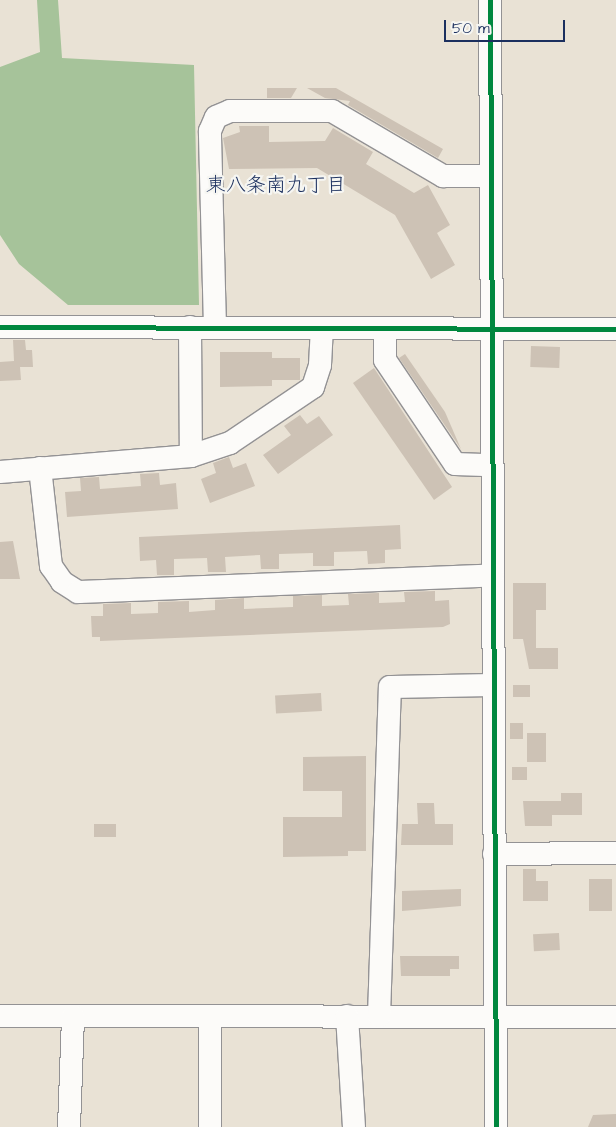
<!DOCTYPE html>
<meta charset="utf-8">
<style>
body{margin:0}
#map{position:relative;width:616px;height:1127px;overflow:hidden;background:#e9e2d5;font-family:"Architects Daughter","Klee One",sans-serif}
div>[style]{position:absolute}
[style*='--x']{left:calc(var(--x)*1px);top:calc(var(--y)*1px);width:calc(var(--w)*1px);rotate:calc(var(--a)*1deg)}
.forest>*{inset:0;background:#a6c39a}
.building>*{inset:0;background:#cdc2b5;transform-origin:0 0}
.roads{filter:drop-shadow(1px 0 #939294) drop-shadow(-1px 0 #939294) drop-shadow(0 1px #939294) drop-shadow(0 -1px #939294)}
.minor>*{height:22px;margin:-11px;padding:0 11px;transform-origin:11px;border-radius:11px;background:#fcfbf9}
.cycleway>*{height:5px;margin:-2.5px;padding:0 2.5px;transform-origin:2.5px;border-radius:2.5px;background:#00873e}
span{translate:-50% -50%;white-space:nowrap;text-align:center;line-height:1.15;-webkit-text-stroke:4.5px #f6f6f2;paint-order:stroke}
.neighbourhood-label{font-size:20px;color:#1b2f5e}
.scale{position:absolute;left:444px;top:20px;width:121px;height:22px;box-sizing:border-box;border:2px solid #1b2f5e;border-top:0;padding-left:6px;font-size:15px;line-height:18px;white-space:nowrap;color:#1b2f5e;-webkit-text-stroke:4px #f6f6f2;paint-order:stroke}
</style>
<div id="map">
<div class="forest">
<i style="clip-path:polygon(37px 0,58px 0,62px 58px,194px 65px,199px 305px,68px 305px,19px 264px,0 235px,0 67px,40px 52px)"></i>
</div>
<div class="building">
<i style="clip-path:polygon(267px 88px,297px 88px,291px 98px,267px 98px)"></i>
<i style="clip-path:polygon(307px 88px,336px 88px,443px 149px,438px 158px,348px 105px,350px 101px,325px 98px)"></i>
<i style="clip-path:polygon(239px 126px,269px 126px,269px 142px,325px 141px,333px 128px,373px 152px,366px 164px,414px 193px,428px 185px,450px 225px,437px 233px,455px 265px,431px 279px,395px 215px,317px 168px,229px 169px,223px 138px,240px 132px)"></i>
<i style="clip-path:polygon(13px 340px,25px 340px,26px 350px,32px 350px,33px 367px,20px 367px,21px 380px,0 381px,0 362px,14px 361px)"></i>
<i style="left:531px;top:346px;width:29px;height:21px;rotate:2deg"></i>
<i style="clip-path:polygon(220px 352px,272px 352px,272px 358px,300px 358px,300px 380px,272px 380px,272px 386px,220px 387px)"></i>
<i style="clip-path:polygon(405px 354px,445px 412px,461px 449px,399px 358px)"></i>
<i style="clip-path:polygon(374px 368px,452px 487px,434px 500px,353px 383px)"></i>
<i style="clip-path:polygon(300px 415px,307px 424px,319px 416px,333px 435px,278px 474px,263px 455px,291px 435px,284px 426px)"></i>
<i style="clip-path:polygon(229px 457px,233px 468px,246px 463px,255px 486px,210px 503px,201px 479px,216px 473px,213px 463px)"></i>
<i style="clip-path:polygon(159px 473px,160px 485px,176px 483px,178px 509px,67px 517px,65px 492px,81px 491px,80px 478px,99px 477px,100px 489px,141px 486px,140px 474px)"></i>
<i style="clip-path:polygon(400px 525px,401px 549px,385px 550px,385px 563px,368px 564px,367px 551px,334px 552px,334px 566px,313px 566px,313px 553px,279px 554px,279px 569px,261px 569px,260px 555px,225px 557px,226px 572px,208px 572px,207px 558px,174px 559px,174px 575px,157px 575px,156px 560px,140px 561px,139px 537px)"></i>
<i style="clip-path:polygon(13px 541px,20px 579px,0 579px,0 542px)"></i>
<i style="clip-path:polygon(513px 583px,546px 583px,546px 610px,536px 610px,536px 648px,558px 648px,558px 669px,529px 669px,523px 639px,513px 639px)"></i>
<i style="clip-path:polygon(435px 591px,435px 601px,449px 600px,450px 624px,443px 627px,100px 641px,100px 637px,92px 637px,91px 616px,103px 616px,103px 604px,131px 603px,131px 614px,158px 613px,158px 602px,189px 601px,189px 612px,215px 610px,215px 600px,244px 598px,244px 609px,293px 607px,293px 596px,322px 595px,322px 606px,349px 605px,348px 594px,379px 593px,379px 603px,405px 602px,404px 592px)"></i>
<i style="left:513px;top:685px;width:17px;height:12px"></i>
<i style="left:321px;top:693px;width:18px;height:46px;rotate:87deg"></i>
<i style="left:523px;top:723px;width:16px;height:13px;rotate:90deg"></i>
<i style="left:527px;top:733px;width:19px;height:29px"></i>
<i style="clip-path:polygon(366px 756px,366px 851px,348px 851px,348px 856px,283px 857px,283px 817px,342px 817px,342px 791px,303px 791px,303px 757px)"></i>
<i style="left:527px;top:767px;width:13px;height:15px;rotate:90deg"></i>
<i style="clip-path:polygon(561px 793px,582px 793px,582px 815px,552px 815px,552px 826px,525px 826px,523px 801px,561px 801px)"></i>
<i style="clip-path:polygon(417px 803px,434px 803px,435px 824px,453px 824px,453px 845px,401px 845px,402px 824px,418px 824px)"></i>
<i style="left:94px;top:824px;width:22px;height:13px"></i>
<i style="clip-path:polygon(523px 869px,536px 869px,536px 881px,548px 881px,548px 901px,523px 901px)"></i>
<i style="left:589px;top:879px;width:23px;height:32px"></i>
<i style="clip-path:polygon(461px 889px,461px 906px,402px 911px,402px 891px)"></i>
<i style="left:559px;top:933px;width:17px;height:26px;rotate:87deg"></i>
<i style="clip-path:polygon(400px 956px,459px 956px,459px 969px,450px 969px,450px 976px,401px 976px)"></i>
<i style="clip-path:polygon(616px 1114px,616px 1127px,588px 1127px,593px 1115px)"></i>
</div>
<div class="roads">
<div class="minor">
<i style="--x:490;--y:0;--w:1127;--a:89.69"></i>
<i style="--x:0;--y:327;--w:616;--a:0.19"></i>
<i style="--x:190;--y:327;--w:129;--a:89.6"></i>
<i style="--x:215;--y:327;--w:196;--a:-91.5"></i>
<i style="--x:210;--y:131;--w:15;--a:-67"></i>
<i style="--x:216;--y:117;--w:15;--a:-23"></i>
<i style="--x:230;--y:111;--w:102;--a:0"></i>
<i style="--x:332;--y:111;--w:129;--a:30.4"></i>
<i style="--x:443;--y:176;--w:47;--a:0"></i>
<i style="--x:385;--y:328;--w:32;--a:90"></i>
<i style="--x:385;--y:360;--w:125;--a:56.1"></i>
<i style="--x:455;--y:464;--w:36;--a:2"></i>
<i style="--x:40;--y:468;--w:99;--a:83.6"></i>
<i style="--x:51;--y:566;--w:19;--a:55"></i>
<i style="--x:62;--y:582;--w:19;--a:32"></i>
<i style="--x:78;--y:592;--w:415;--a:-2.3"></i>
<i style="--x:0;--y:472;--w:192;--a:-4.8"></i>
<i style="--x:191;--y:456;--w:41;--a:-18.4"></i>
<i style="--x:230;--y:443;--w:100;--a:-34"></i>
<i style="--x:313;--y:387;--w:23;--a:-72"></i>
<i style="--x:320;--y:365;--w:37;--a:-87"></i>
<i style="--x:494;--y:854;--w:122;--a:-0.5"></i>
<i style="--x:0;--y:1016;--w:616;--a:0.09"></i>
<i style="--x:210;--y:1016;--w:111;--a:90"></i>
<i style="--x:347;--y:1016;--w:111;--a:86.4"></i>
<i style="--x:379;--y:1016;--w:329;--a:-88.1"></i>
<i style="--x:390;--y:687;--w:103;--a:-1.1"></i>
<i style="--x:69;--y:1127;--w:111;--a:-87.9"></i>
</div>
</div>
<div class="cycleway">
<i style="--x:490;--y:0;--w:1127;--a:89.69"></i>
<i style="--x:0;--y:327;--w:616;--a:0.19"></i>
</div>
<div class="neighbourhood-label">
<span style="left:276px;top:185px">東八条南九丁目</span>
</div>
<div class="scale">50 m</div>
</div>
